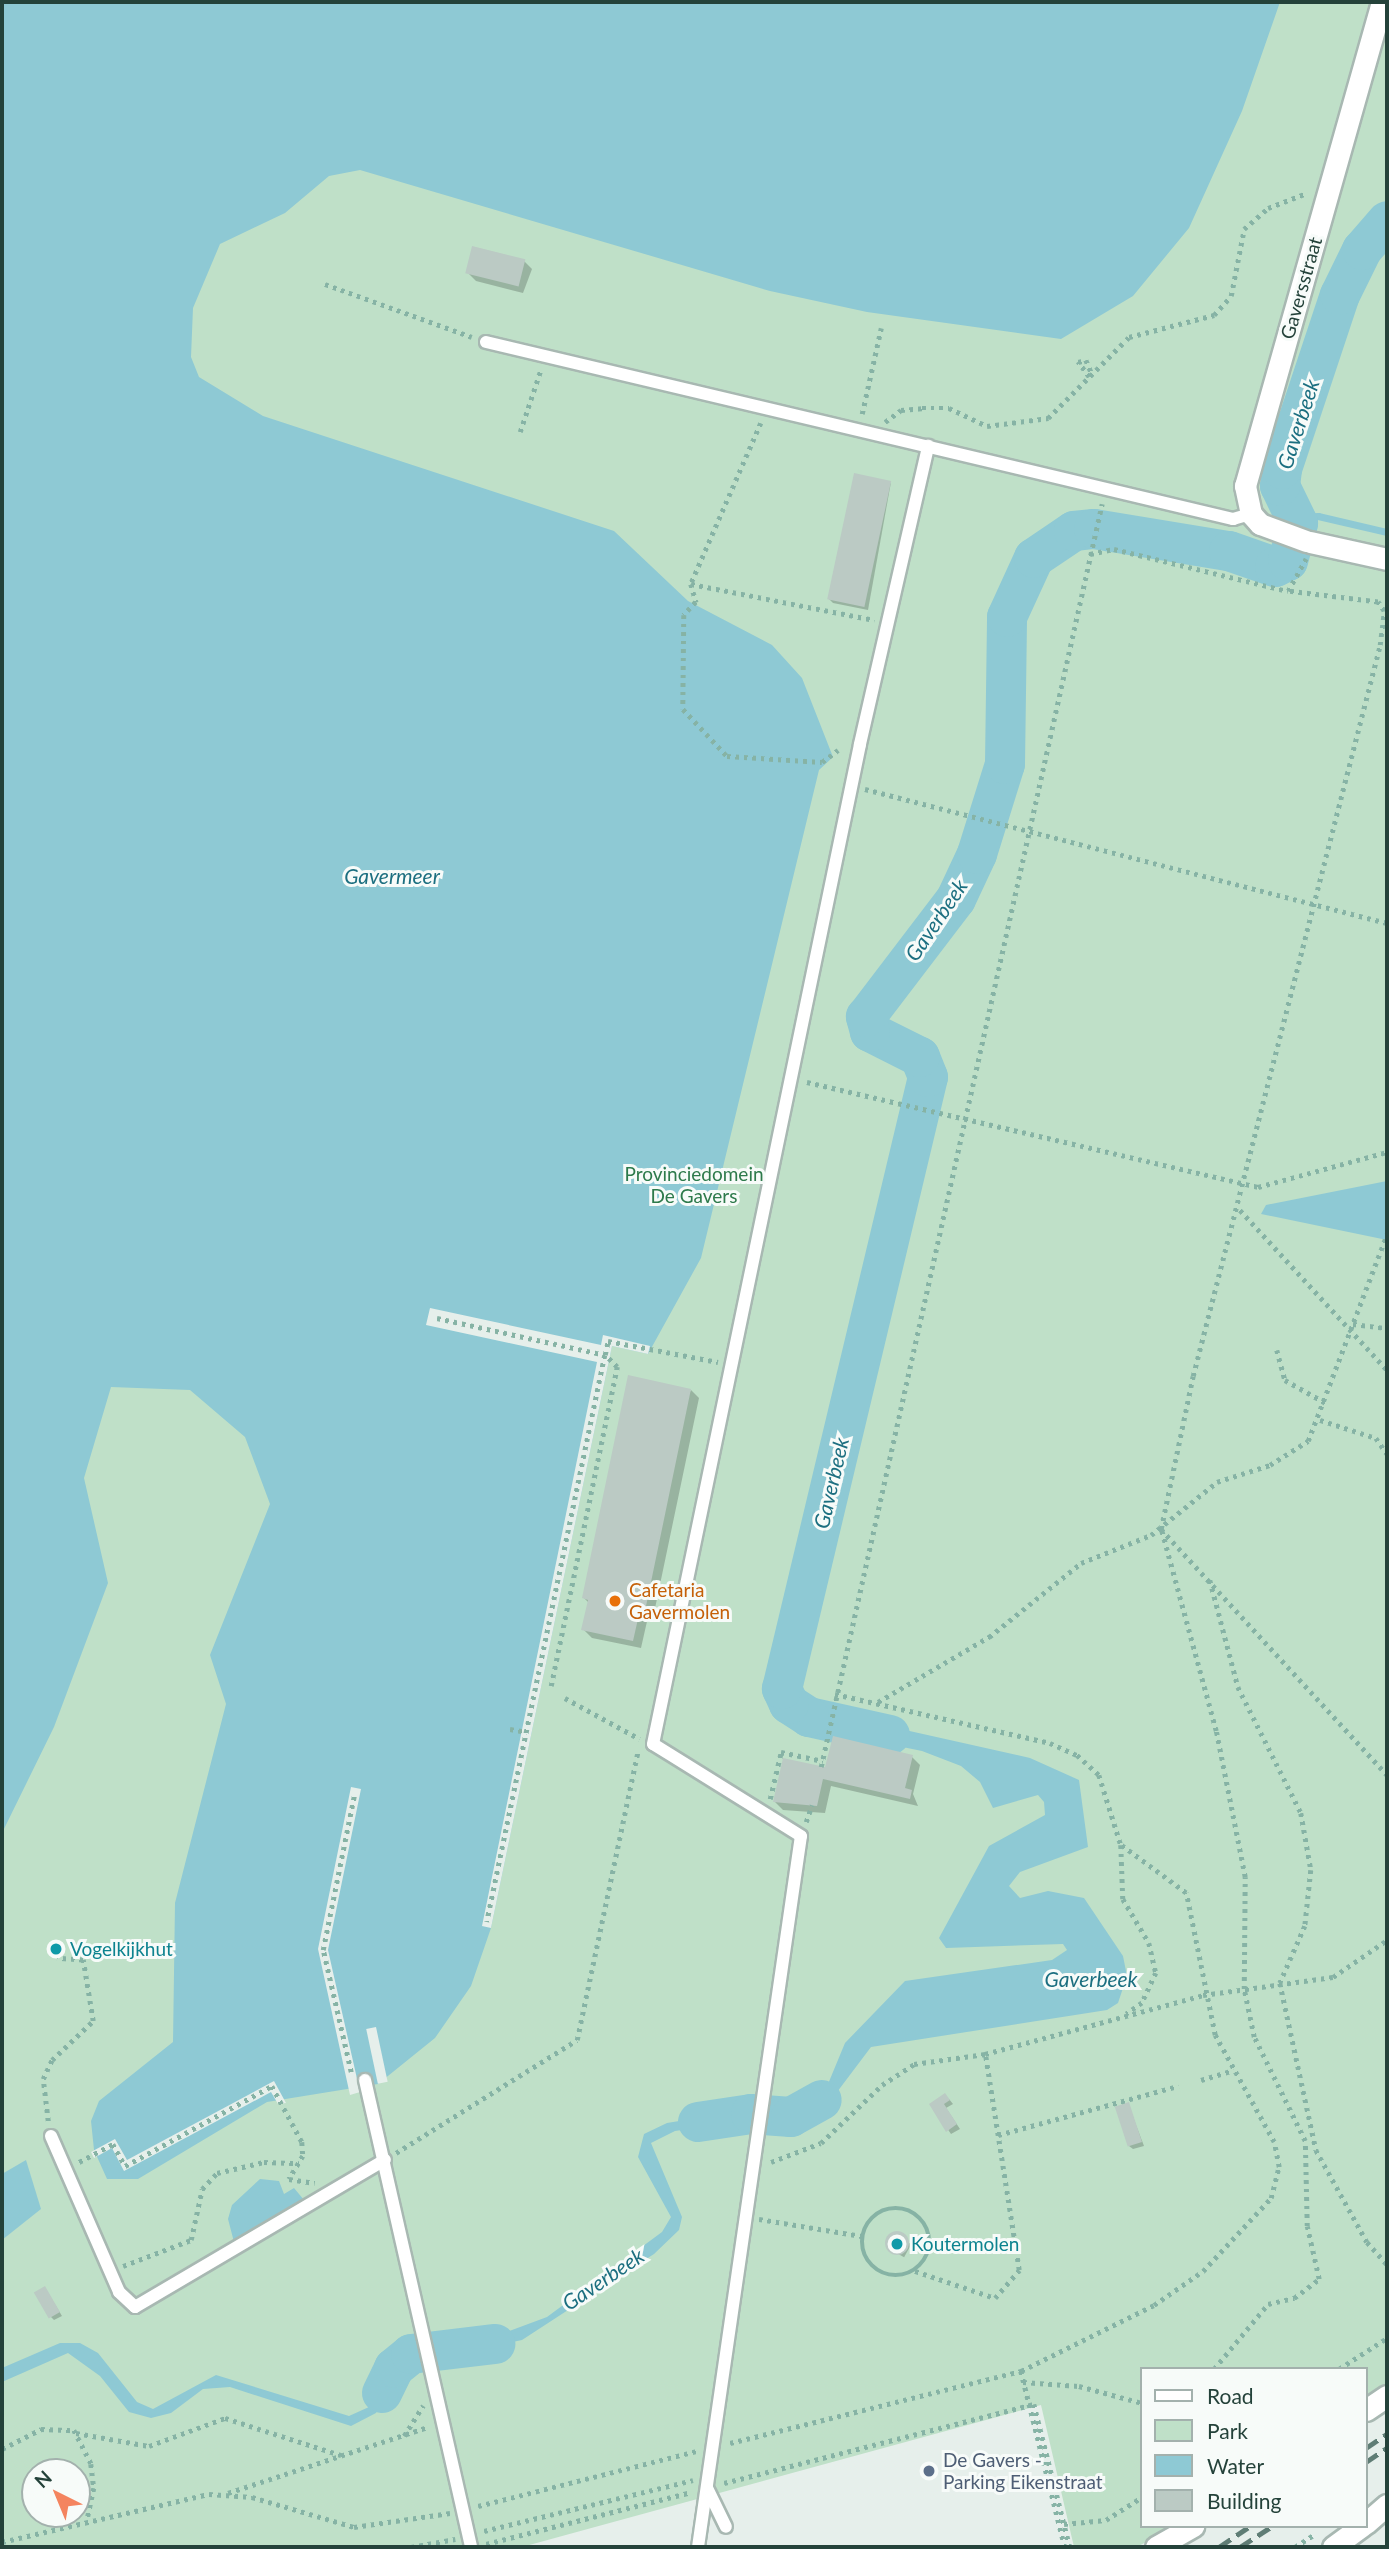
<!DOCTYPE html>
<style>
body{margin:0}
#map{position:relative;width:1389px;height:2549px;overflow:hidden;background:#e6efeb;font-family:Lato,sans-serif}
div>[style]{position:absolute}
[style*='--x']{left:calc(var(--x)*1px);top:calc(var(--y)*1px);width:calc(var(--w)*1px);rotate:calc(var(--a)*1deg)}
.green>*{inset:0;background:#bfe0c8}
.water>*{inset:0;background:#8ec9d4}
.pier>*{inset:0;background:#e6efeb;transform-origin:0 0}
.shadow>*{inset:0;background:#0003;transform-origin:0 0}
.stream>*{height:7px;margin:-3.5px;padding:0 3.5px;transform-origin:3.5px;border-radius:3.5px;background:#8ec9d4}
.river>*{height:40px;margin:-20px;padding:0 20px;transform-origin:20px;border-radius:20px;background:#8ec9d4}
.building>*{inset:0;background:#bbcac4;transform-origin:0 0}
.round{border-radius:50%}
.path>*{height:4.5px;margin-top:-2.25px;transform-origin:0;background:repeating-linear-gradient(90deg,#86b3a5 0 3.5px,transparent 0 8.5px)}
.path>.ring{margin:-2.25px;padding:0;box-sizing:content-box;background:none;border:4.5px solid #86b3a5;border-radius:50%}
.roads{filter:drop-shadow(2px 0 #a8b8b2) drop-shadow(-2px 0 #a8b8b2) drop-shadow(0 2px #a8b8b2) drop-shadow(0 -2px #a8b8b2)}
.lane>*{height:12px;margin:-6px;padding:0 6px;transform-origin:6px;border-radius:6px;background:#fff}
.street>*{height:21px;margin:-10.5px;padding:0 10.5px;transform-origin:10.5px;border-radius:10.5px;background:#fff}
.rail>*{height:5px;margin-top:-2.5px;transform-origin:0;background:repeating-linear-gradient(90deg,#5f7d75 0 14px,transparent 0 21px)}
.dots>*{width:19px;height:19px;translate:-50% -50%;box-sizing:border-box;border:4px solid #f7fbf9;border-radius:50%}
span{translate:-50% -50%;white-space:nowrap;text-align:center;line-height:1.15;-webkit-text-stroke:6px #f7fbf9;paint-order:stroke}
.street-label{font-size:19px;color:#24423a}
.park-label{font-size:19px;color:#2d7a4b}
.food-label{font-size:19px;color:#c56008}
.left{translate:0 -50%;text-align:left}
.culture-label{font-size:19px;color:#0d838f}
.service-label{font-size:19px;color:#4e5e75}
.water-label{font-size:21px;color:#1c6f80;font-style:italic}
.frame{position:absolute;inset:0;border:4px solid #24423a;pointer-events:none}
.legend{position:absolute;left:1140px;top:2367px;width:228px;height:161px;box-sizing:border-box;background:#f7fbf9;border:2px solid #a3b1ad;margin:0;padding:9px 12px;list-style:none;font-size:21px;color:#24423a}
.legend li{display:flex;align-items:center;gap:14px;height:35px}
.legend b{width:35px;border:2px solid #a3b1ad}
.north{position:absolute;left:21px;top:2458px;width:70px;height:70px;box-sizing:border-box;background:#f7fbf9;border:2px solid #a3b1ad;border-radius:50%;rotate:317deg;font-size:19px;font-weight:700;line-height:28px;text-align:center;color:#24423a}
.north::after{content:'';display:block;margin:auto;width:24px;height:32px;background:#f4845f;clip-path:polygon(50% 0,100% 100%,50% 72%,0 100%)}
</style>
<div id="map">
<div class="green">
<i style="clip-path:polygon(evenodd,2px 2px,1387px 2px,1387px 2386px,1366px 2400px,1366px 2369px,1142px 2369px,1142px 2526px,1175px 2526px,1137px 2547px,1074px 2547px,1041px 2405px,522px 2547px,2px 2547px,2px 2px,35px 2472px,77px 2472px,77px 2514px,35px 2514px,35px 2472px)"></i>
</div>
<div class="water">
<i style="clip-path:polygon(2px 2px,1280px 2px,1242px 111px,1189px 228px,1133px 296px,1061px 339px,867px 312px,770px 291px,360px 170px,329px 176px,285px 213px,220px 244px,193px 308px,191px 357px,199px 377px,263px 416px,614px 531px,688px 601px,772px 645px,802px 678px,833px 757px,819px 770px,701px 1258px,648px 1354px,612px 1346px,491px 1928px,471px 1986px,435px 2038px,378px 2084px,267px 2102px,138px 2179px,107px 2179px,94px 2150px,91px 2121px,99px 2101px,173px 2042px,175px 1903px,226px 1704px,210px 1655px,270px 1504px,245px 1437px,190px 1390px,111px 1387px,84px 1478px,108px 1583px,54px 1727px,2px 1833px)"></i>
<i style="clip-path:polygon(1387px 1181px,1387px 1240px,1261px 1214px,1266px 1205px)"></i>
<i style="clip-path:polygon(838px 1715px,1030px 1758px,1079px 1780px,1088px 1847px,1020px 1872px,1009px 1886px,1020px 1898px,1048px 1891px,1084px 1898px,1123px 1956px,1127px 1976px,1118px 2003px,1107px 2010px,871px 2047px,825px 2108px,771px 2131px,773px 2112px,828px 2084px,845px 2043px,905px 1981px,1052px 1960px,1067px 1950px,1063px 1944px,946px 1948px,939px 1938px,989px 1846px,1045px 1815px,1044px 1802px,1038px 1795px,993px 1808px,980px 1782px,961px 1766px,922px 1751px,834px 1733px)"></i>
<i style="clip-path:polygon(752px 2109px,750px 2120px,675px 2131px,651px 2143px,682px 2217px,679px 2230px,654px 2254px,522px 2340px,441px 2358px,438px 2345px,477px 2343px,547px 2317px,662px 2232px,671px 2217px,638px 2157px,644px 2134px,667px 2123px)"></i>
<i style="clip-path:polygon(26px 2160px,41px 2209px,2px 2240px,2px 2174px)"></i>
<i style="clip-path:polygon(260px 2179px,279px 2181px,284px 2194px,294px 2188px,304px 2200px,234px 2242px,228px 2219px,232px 2205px)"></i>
<i style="clip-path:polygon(60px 2343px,80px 2343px,98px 2353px,137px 2402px,153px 2409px,216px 2375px,349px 2416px,369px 2407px,395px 2357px,416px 2345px,418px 2362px,398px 2375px,376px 2413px,351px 2426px,230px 2387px,203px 2389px,171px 2413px,151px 2418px,129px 2412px,100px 2376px,68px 2353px,2px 2382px,2px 2368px)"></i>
</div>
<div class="pier">
<i style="clip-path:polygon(430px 1308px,601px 1345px,603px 1335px,650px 1346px,648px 1354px,612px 1346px,491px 1928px,482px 1926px,597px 1362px,426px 1325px)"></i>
<i style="clip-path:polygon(351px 1787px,361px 1789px,328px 1950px,360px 2092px,350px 2095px,318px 1949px)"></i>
<i style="left:376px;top:2027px;width:56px;height:10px;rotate:78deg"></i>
<i style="clip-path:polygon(274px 2081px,286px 2103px,278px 2104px,271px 2092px,124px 2171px,112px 2148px,94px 2158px,91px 2152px,115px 2139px,127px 2160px)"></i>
</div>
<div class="shadow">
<i style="clip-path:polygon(524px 261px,532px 269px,523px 293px,476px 281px,468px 273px)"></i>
<i style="clip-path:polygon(891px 482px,868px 610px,833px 603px,829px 599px)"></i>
<i style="clip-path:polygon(691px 1390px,699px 1398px,653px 1618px,648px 1617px,641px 1648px,592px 1638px,583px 1629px,589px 1603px,584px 1598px)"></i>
<i style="clip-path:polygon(912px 1757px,920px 1765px,913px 1794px,918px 1806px,831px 1786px,825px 1813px,783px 1810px,775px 1802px,826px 1769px)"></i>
<i style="clip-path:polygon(949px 2099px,953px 2104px,946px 2108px,960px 2129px,951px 2134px,931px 2105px)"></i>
<i style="clip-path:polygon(1128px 2104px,1144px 2146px,1133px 2149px,1129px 2146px)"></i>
<i style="left:893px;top:2234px;width:21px;height:15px;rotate:29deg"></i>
<i style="clip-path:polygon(45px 2288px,62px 2316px,54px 2320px,51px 2317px)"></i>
</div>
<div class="stream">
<i style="--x:1295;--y:518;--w:23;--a:-5"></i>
<i style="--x:1318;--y:516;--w:71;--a:13.1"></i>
</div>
<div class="river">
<i style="--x:890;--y:1735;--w:83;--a:-167.5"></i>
<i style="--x:809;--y:1717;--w:24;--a:-147"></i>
<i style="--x:789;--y:1704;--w:17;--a:-115"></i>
<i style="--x:782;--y:1689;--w:629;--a:-76.58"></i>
<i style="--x:928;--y:1077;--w:22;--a:-112"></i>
<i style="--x:920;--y:1057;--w:56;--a:-153.4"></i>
<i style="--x:870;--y:1032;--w:16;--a:-105"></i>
<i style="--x:866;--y:1017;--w:148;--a:-52.7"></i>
<i style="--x:956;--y:899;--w:50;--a:-65"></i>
<i style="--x:977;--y:854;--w:94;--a:-72.7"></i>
<i style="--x:1005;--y:764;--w:147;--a:-89.2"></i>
<i style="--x:1007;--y:617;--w:65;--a:-65.4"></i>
<i style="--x:1034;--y:558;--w:48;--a:-34"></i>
<i style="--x:1074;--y:531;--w:20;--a:-6"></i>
<i style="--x:1094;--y:529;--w:137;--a:9.3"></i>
<i style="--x:1229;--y:551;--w:49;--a:19.2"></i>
<i style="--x:1275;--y:567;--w:14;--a:-25"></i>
<i style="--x:1288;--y:561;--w:39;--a:-75"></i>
<i style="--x:1298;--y:523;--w:41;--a:-115.9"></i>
<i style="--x:1280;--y:486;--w:17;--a:-83"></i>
<i style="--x:1282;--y:469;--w:183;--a:-71.6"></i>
<i style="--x:1340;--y:295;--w:50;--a:-63.9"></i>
<i style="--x:1362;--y:250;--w:38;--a:-49"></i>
<i style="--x:698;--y:2122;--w:54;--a:-8.6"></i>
<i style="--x:751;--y:2114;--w:40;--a:4.3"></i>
<i style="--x:791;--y:2117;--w:35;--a:-29"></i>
<i style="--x:382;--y:2393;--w:28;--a:-64"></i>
<i style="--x:394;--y:2368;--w:22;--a:-39"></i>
<i style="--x:411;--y:2354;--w:85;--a:-6.8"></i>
</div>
<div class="building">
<i style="left:472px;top:246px;width:55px;height:28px;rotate:14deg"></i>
<i style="left:854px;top:473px;width:38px;height:129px;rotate:12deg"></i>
<i style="clip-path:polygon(628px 1375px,691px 1389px,645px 1611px,640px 1610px,633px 1641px,581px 1630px,588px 1600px,582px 1598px)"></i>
<i style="clip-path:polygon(833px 1736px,913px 1755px,905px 1788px,912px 1790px,910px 1799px,823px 1779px,817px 1806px,773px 1802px,783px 1758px,825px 1767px)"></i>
<i style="clip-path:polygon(945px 2093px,950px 2100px,944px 2104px,957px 2124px,946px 2132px,929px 2104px)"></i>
<i style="left:1129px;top:2102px;width:42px;height:15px;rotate:72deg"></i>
<i class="round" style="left:885px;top:2231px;width:24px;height:24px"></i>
<i style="left:45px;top:2286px;width:30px;height:13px;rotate:60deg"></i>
</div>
<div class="path">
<i style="--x:325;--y:284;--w:156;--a:19.8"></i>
<i style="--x:1089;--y:377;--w:19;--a:-126"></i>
<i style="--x:1078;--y:362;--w:8;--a:-14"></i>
<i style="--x:1086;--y:360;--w:13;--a:67"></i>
<i style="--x:862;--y:414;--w:88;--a:-77.5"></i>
<i style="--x:885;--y:422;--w:20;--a:-37"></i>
<i style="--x:901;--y:410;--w:21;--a:-5"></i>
<i style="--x:922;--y:408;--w:27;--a:0"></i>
<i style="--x:949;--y:408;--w:42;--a:25.3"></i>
<i style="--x:987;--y:426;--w:62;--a:-7.5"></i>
<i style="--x:1048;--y:418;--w:115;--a:-45"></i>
<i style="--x:1129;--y:337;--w:88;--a:-14.5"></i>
<i style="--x:1214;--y:315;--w:25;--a:-48"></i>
<i style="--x:1231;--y:296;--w:68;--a:-79"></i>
<i style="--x:1244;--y:229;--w:32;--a:-41"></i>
<i style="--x:1268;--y:208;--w:42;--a:-21"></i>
<i style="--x:761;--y:423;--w:176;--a:113.5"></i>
<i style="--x:691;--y:584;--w:187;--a:11.1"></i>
<i style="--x:520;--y:432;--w:66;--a:-71.6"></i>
<i style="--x:1090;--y:554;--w:25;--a:-12"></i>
<i style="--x:1114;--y:549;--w:179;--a:13.6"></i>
<i style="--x:691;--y:584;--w:19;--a:74"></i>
<i style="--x:696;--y:602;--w:18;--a:133"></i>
<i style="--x:684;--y:615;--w:94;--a:90.6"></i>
<i style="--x:683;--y:709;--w:64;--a:46.9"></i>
<i style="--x:727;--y:756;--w:95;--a:3.6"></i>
<i style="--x:822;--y:762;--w:20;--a:-37"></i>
<i style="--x:865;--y:789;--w:539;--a:14.4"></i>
<i style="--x:807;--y:1082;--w:463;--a:13.1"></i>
<i style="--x:1258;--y:1187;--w:134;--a:-15.2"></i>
<i style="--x:1240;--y:1210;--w:217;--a:47.4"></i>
<i style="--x:437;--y:1318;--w:172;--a:12.4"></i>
<i style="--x:605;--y:1355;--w:579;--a:101.76"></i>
<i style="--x:1353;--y:1324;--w:34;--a:7"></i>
<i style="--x:1277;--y:1350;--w:31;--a:75"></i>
<i style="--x:1285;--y:1380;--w:47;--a:29.3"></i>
<i style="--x:1320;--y:1420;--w:59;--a:17.8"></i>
<i style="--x:1376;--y:1438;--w:19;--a:55"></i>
<i style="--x:1161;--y:1529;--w:334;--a:47.4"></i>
<i style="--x:1210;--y:1580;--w:111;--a:75.3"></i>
<i style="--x:1238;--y:1687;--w:141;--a:63.4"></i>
<i style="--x:1301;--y:1813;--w:58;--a:80"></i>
<i style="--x:1311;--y:1870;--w:56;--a:96.1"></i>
<i style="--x:1305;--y:1926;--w:62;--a:113.7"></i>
<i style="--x:1280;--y:1983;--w:171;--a:77.8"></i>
<i style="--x:1316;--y:2150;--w:105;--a:61"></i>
<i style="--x:1367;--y:2242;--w:30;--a:48"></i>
<i style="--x:551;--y:1686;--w:326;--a:-78.3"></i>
<i style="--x:617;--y:1367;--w:17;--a:-135"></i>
<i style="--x:605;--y:1355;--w:14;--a:-78"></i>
<i style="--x:608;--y:1341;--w:112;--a:10.8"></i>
<i style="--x:835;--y:1694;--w:221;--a:12.8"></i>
<i style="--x:1050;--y:1743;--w:30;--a:24"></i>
<i style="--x:1077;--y:1755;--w:30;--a:42"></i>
<i style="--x:1099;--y:1775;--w:73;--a:72.6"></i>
<i style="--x:1121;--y:1845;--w:54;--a:87.9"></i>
<i style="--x:1123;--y:1899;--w:51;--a:59.4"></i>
<i style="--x:1149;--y:1943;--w:31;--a:77"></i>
<i style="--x:1156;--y:1973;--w:33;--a:115"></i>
<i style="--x:1142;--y:2003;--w:19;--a:145"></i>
<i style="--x:565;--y:1698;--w:85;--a:28.7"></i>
<i style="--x:878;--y:1702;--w:129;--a:-30.4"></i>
<i style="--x:989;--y:1637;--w:118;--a:-38.8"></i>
<i style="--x:1081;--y:1563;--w:75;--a:-21.8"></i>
<i style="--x:1151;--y:1535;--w:85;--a:-38.8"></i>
<i style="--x:1217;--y:1482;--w:56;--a:-17.8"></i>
<i style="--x:1270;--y:1465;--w:45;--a:-32.3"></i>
<i style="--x:1308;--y:1441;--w:222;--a:-69.1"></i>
<i style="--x:510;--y:1729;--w:17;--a:10"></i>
<i style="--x:821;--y:1767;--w:1294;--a:-77.46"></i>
<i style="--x:770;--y:1799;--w:48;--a:-76.8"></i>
<i style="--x:781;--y:1752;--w:43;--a:12.1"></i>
<i style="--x:806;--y:1822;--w:18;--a:-71"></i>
<i style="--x:351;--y:2072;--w:125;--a:-102.9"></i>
<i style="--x:323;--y:1950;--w:161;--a:-78.6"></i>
<i style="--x:1201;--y:2080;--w:34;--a:-17"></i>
<i style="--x:48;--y:2121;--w:42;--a:-96.8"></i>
<i style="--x:43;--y:2079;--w:21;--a:-65"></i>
<i style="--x:52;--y:2060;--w:57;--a:-43.6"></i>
<i style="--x:93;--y:2021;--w:62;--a:-99.3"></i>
<i style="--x:83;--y:1960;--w:26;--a:-176"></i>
<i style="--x:998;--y:2135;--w:187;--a:-15.2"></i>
<i style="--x:396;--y:2153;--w:213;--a:-32"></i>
<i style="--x:577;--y:2040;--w:295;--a:-78.1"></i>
<i style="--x:79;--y:2162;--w:38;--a:-28"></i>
<i style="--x:113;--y:2144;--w:25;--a:61"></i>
<i style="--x:125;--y:2166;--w:167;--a:-28.6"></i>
<i style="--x:272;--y:2086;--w:64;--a:61.8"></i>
<i style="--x:302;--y:2142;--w:14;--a:86"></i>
<i style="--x:303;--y:2156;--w:27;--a:121"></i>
<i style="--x:289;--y:2179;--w:26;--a:9"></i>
<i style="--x:771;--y:2162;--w:53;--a:-20.8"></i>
<i style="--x:821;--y:2143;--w:84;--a:-43.6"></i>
<i style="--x:882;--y:2085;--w:38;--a:-33"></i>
<i style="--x:914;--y:2064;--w:72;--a:-8"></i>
<i style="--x:985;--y:2054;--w:226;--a:-15.1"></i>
<i style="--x:1203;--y:1995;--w:131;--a:-7.9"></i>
<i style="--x:1333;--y:1977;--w:65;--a:-34.4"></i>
<i class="ring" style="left:862px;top:2208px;width:63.5px;height:63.5px"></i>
<i style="--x:759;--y:2219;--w:104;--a:9.4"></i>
<i style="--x:123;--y:2266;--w:73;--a:-20.9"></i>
<i style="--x:191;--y:2240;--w:52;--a:-77.8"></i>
<i style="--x:202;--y:2189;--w:22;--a:-47"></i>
<i style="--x:217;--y:2173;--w:48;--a:-13.2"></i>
<i style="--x:264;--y:2162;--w:35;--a:2"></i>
<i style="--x:915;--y:2271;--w:84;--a:18.6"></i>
<i style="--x:995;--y:2298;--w:37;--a:-49"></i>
<i style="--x:1019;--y:2270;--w:219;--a:-98.9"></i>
<i style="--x:1214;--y:2369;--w:85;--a:-50.3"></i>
<i style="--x:1268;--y:2304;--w:27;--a:-13"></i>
<i style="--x:1294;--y:2298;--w:31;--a:-37"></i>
<i style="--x:1319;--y:2279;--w:54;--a:-102.8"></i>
<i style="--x:1307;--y:2226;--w:85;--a:-91.3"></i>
<i style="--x:1305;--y:2141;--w:116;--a:-116.1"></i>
<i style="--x:1254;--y:2037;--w:49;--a:-101.8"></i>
<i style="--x:1244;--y:1989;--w:112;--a:-89.5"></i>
<i style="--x:1245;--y:1877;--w:149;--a:-101.2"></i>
<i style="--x:1216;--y:1731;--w:209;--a:-105.2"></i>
<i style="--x:1161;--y:1529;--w:156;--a:-78.2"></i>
<i style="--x:1193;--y:1376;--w:755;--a:-75.65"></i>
<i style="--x:1380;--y:645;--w:34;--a:-83"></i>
<i style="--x:1384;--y:611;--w:11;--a:-124"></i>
<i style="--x:1378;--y:602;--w:91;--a:-173"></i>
<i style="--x:1288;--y:591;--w:37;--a:-61"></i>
<i style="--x:1339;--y:2369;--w:57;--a:-32.9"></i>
<i style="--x:1021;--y:2371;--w:181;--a:76"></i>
<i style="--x:1023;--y:2382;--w:56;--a:4.1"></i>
<i style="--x:1079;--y:2386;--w:65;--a:15.1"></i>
<i style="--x:76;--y:2433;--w:74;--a:10.1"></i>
<i style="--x:149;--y:2446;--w:81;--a:-20.2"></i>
<i style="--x:225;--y:2418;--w:122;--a:17.7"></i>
<i style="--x:404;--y:2436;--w:36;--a:-58"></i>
<i style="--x:730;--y:2443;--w:300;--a:-13.9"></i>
<i style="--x:1021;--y:2371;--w:148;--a:-26.4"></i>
<i style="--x:1154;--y:2305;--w:60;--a:-34.8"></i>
<i style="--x:1203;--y:2271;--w:100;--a:-47"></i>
<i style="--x:1271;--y:2198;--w:32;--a:-76"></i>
<i style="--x:1279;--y:2167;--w:25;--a:-101"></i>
<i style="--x:1274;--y:2142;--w:122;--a:-118.9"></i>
<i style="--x:1215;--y:2035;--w:145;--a:-101.5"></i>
<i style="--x:1186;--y:1893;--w:81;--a:-143.6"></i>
<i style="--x:2;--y:2449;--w:44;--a:-27.1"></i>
<i style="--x:41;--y:2429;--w:33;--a:2"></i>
<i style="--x:74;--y:2430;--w:38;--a:63"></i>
<i style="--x:91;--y:2464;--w:24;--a:83"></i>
<i style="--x:94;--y:2488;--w:33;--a:102"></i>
<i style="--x:724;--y:2483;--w:320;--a:-14.3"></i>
<i style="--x:1034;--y:2404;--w:147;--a:75.9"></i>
<i style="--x:228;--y:2493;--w:210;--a:-18.3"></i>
<i style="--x:478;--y:2506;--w:226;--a:-14.1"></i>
<i style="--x:1064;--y:2524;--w:42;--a:-5.4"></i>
<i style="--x:1106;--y:2520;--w:43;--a:-32.6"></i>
<i style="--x:484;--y:2531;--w:215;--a:-13.7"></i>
<i style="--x:2;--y:2542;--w:212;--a:-13.1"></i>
<i style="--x:209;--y:2494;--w:43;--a:4"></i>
<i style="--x:252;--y:2497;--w:106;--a:16.4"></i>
<i style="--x:354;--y:2527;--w:97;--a:-8.3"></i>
<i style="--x:486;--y:2544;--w:211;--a:-14.2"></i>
<i style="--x:411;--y:2547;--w:45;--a:-10.3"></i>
<i style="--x:1295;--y:2547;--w:24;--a:-33"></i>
</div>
<div class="roads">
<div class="lane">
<i style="--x:486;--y:342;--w:768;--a:13.33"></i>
<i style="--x:1233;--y:519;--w:19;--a:-16"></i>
<i style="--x:365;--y:2080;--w:479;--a:77.2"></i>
<i style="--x:51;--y:2136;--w:170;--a:66.4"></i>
<i style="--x:119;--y:2292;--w:22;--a:43"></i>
<i style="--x:135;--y:2307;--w:290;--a:-30.5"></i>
<i style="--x:707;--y:2488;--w:43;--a:64"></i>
<i style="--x:698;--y:2547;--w:718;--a:-81.76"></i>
<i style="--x:801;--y:1836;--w:174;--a:-148.1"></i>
<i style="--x:653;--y:1744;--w:1021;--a:-78.3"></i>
<i style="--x:860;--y:744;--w:306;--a:-77.1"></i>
</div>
<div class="street">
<i style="--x:1306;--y:541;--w:49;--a:-159.7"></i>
<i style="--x:1260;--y:524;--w:13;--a:-132"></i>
<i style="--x:1251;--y:514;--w:29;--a:-102"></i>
<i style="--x:1245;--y:486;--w:503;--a:-74.2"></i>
<i style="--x:1310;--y:542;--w:79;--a:12.4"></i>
<i style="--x:1366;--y:2410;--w:25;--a:-34"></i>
<i style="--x:1366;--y:2523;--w:28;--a:-41"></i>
<i style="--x:1156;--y:2547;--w:43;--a:-29.6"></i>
<i style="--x:1333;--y:2547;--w:36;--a:-36"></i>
</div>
</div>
<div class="rail">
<i style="--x:1366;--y:2448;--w:25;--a:-34"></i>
<i style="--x:1366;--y:2462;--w:25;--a:-34"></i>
<i style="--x:1219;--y:2547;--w:37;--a:-34"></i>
<i style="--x:1240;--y:2547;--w:38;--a:-33"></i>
</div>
<div class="dots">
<i style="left:615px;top:1601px;background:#e8710a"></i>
<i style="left:56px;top:1949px;background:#0f9aa8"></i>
<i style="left:897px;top:2244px;background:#0f9aa8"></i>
<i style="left:929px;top:2471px;background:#5c6f8a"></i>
</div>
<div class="street-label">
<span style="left:1301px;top:288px;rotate:-74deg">Gaversstraat</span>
</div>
<div class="park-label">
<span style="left:694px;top:1185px">Provinciedomein<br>De Gavers</span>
</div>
<div class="food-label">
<span class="left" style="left:629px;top:1601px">Cafetaria<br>Gavermolen</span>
</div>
<div class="culture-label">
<span class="left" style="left:70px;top:1949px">Vogelkijkhut</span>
<span class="left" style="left:911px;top:2244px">Koutermolen</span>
</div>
<div class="service-label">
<span class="left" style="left:943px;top:2471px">De Gavers -<br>Parking Eikenstraat</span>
</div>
<div class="water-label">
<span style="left:1298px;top:424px;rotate:-72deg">Gaverbeek</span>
<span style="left:392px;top:876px">Gavermeer</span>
<span style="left:936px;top:920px;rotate:-56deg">Gaverbeek</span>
<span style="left:831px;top:1483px;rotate:-77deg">Gaverbeek</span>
<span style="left:1091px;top:1979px">Gaverbeek</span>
<span style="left:603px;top:2279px;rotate:-34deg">Gaverbeek</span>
</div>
<div class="frame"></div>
<ul class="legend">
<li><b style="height:9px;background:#fff"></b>Road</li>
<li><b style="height:19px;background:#bfe0c8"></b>Park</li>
<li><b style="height:19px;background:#8ec9d4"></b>Water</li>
<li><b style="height:19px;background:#bbcac4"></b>Building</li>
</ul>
<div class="north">N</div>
</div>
